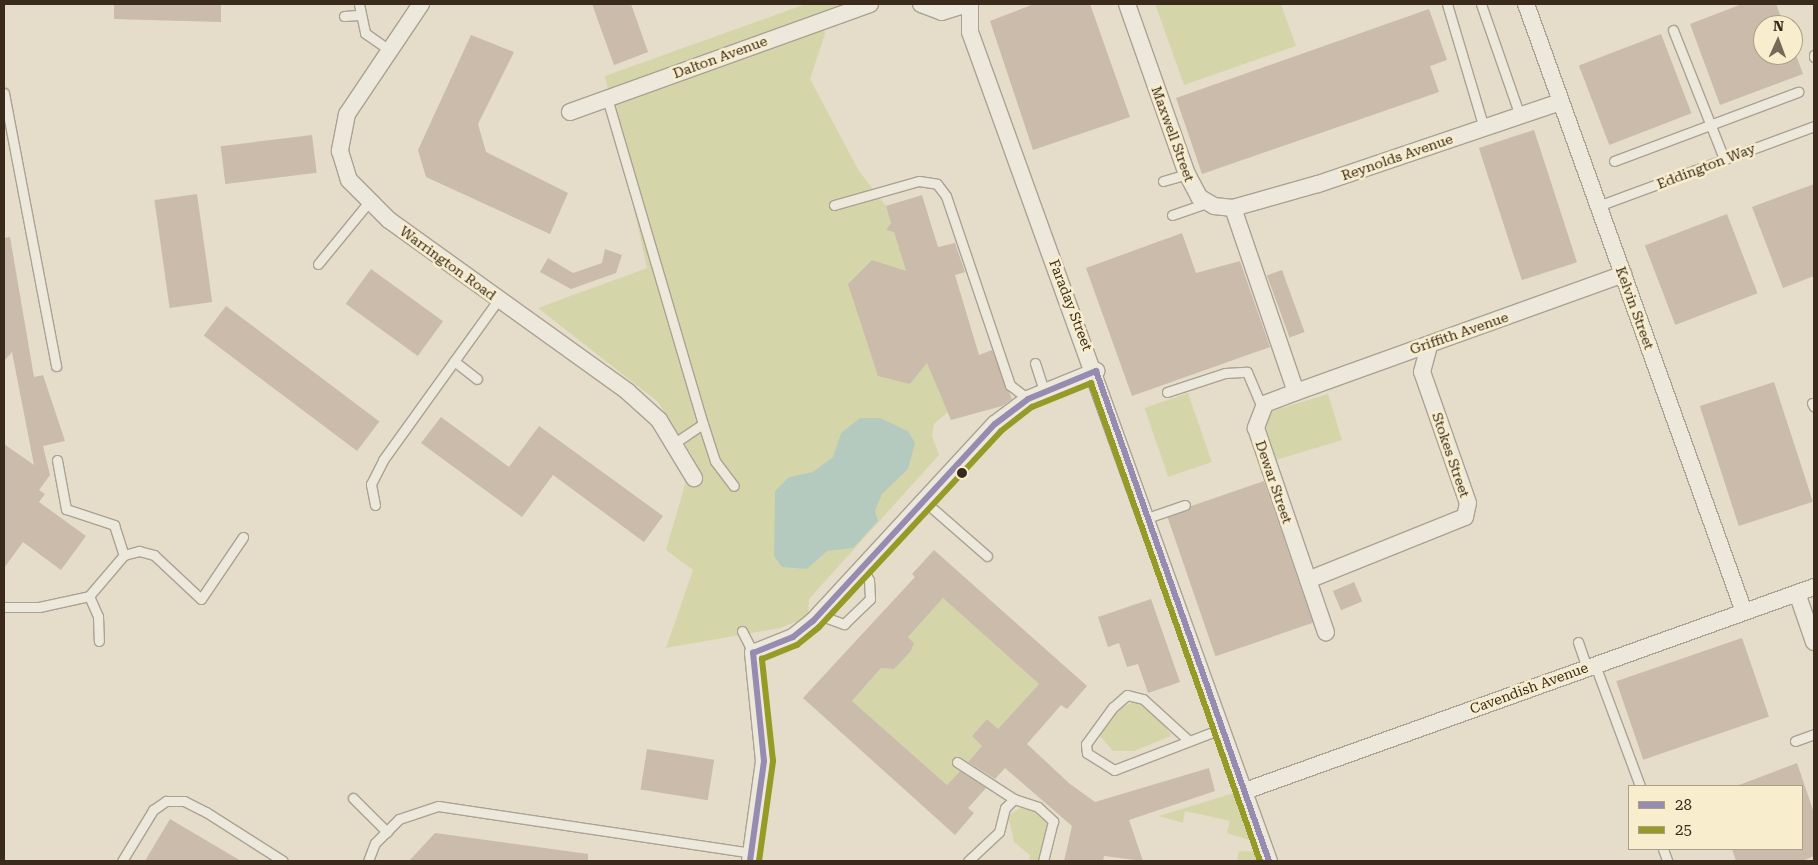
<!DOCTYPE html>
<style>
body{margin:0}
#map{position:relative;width:1818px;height:865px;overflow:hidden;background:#e5ddc9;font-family:"Roboto Serif",serif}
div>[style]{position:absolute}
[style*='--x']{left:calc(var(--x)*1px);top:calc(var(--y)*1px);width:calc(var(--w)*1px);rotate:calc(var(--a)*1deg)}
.green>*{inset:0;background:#d4d6aa;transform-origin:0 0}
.water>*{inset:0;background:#b5cabe}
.building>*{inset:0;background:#cabbaa;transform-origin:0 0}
.roads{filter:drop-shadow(1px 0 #aaa293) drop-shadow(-1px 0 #aaa293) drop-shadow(0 1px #aaa293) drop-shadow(0 -1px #aaa293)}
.service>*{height:9px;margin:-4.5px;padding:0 4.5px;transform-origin:4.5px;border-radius:4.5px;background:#ede8dc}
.minor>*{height:16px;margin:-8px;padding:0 8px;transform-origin:8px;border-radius:8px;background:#ede8dc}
.bus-1>*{height:6px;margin:-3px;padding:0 3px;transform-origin:3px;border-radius:3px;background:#968cb2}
.bus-2>*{height:6px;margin:-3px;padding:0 3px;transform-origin:3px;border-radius:3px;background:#969a27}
.dots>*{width:14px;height:14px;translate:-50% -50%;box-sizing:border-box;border:2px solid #f8edcd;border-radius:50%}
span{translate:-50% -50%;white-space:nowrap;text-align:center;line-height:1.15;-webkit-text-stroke:5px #f8edcd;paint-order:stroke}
.street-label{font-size:14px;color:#392a1b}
.frame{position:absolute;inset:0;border:5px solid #392a1b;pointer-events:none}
.legend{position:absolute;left:1628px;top:785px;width:175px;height:65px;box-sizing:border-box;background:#f8edcd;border:1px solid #ac9f86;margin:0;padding:6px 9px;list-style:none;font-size:15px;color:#392a1b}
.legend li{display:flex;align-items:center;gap:10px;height:25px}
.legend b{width:25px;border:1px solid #ac9f86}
.north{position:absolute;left:1753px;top:15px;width:50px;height:50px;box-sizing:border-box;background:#f8edcd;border:1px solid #ac9f86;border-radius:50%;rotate:2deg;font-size:14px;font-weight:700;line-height:20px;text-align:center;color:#392a1b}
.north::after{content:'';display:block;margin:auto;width:18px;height:22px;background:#756958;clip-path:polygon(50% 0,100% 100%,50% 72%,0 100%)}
</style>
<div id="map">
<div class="green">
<i style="clip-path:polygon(806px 4px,842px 4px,819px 13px,825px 34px,810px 79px,859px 171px,886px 206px,891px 222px,887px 230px,894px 232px,906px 271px,910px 384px,927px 363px,948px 412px,934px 424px,932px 436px,939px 455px,809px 599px,808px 617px,780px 628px,666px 648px,693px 570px,666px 550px,693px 457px,658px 402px,538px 308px,647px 268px,605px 76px)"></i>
<i style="clip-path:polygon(1155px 4px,1281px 4px,1296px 46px,1184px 85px)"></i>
<i style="left:1188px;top:393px;width:73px;height:46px;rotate:71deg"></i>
<i style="left:1328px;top:394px;width:48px;height:69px;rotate:73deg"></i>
<i style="clip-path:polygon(943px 598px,1039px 684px,989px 739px,986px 736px,995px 726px,987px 719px,972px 736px,980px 743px,986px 742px,947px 785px,852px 701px,881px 668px,894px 669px,911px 651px,914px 643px,908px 637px)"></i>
<i style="clip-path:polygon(1135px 701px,1162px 720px,1171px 736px,1134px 751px,1113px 751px,1098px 734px,1117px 710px)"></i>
<i style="clip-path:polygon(1234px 793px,1249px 840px,1227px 833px,1230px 821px,1185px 811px,1183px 823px,1159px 816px)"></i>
<i style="clip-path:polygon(1020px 808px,1040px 812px,1048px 825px,1039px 861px,1029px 861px,1030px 855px,1014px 842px,1008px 816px)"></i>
<i style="clip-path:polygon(1239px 851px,1257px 852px,1259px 861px,1237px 861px)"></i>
</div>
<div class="water">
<i style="clip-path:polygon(860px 418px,880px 418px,908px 431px,915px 443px,908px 469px,882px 494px,875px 511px,878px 521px,853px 548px,827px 551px,807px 569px,782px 567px,774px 556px,775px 491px,789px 477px,813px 472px,833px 457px,841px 433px)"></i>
</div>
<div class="building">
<i style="clip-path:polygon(114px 4px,221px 4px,221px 22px,114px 19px)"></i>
<i style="clip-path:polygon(592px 4px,631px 4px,648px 52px,614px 65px)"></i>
<i style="clip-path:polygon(1034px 4px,1090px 4px,1130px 117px,1033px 150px,990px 21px)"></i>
<i style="clip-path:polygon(1742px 4px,1776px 4px,1784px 25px,1763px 25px,1763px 55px,1796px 55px,1803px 74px,1720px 105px,1690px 24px)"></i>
<i style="clip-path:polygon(1429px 9px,1447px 60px,1430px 66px,1439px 92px,1202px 174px,1176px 98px)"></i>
<i style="left:1661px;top:34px;width:85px;height:88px;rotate:69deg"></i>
<i style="clip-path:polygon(471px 35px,514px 52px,478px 124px,486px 152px,568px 193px,550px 234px,426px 177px,418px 150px)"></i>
<i style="left:1534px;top:130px;width:139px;height:58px;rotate:72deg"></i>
<i style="left:312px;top:135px;width:38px;height:92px;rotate:83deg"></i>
<i style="clip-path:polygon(1814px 184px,1814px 276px,1783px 288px,1752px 207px)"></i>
<i style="left:197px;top:194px;width:109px;height:43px;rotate:82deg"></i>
<i style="clip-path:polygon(922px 195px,938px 247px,955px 243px,965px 272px,955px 275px,979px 355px,992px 350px,1012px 399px,1002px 406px,951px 420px,927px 363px,910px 384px,878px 376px,848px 284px,872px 260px,906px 271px,894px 232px,886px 230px,891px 223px,886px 206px)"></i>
<i style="left:1727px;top:214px;width:85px;height:88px;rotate:69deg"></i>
<i style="clip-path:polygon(1182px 233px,1196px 273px,1240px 261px,1270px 347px,1132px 396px,1086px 268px)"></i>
<i style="clip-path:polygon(10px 237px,34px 377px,43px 375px,65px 441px,43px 446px,50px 475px,39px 490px,45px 494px,39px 502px,86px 536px,61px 570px,23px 542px,4px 568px,4px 444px,34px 465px,12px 352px,4px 361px,4px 238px)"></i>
<i style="clip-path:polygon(605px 249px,622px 255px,616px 273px,571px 289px,540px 272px,548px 258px,573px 273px,602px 263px)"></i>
<i style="left:371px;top:269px;width:89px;height:43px;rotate:36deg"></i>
<i style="left:1282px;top:270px;width:66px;height:16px;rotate:70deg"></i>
<i style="left:226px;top:306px;width:192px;height:37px;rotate:37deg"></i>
<i style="left:1774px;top:382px;width:126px;height:78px;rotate:72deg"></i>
<i style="clip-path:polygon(441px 417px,509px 467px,539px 426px,663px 516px,644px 542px,553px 475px,522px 517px,421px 443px)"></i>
<i style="left:1264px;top:481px;width:150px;height:103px;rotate:71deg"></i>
<i style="clip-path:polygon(934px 550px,1087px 686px,1067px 709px,1061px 705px,1027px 744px,1070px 784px,1095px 802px,1209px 768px,1215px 791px,1129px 820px,1143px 861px,1104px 856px,1103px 861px,1064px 861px,1072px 826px,1005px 768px,995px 779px,968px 762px,982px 746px,972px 736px,987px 719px,998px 729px,1039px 684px,943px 598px,908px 637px,914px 643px,911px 651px,894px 669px,881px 668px,852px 701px,947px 785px,960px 771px,986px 788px,968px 808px,974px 813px,955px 835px,803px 698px,915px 577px,912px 574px)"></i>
<i style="left:1354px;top:582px;width:21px;height:23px;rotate:67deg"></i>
<i style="clip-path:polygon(1151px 599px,1180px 682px,1148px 693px,1138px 664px,1127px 667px,1119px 643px,1108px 647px,1098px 617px)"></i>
<i style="left:1742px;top:638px;width:83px;height:133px;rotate:71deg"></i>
<i style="left:647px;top:749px;width:68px;height:41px;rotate:9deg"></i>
<i style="clip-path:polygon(1797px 763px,1814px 813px,1814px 856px,1802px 861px,1736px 861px,1732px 849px,1802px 849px,1802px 786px,1739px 785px)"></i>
<i style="clip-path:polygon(170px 819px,241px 861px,145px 861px)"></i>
<i style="clip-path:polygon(435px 833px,588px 854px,588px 861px,409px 861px)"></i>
</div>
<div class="roads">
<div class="service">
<i style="--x:359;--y:4;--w:30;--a:78"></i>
<i style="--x:365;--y:33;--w:29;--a:35"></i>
<i style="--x:1447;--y:4;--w:129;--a:73.4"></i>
<i style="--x:1481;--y:4;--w:119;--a:70.8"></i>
<i style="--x:344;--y:16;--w:14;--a:-4"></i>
<i style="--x:1673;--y:30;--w:139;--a:68.4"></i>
<i style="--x:1814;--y:55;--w:2;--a:90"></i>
<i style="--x:4;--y:93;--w:278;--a:79.2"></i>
<i style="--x:607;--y:98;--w:340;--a:73.6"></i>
<i style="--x:703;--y:424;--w:39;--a:72"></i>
<i style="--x:715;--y:461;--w:31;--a:53"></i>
<i style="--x:1614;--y:161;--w:197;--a:-20.6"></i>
<i style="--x:1163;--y:181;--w:25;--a:-16"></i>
<i style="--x:834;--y:205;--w:88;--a:-15.8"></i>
<i style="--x:919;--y:181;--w:18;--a:9"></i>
<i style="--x:937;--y:184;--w:15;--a:53"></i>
<i style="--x:946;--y:196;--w:200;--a:71.3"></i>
<i style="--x:1010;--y:385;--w:23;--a:38"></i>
<i style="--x:1598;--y:206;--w:230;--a:-20.3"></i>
<i style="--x:1172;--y:215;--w:36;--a:-19"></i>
<i style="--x:318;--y:264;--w:79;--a:-50.7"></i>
<i style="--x:454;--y:361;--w:29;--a:38"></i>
<i style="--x:1035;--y:363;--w:32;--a:72"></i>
<i style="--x:1167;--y:392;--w:61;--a:-18.1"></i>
<i style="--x:1225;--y:373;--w:22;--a:-3"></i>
<i style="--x:1247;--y:372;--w:39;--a:67"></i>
<i style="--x:1812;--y:403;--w:4;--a:63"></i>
<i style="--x:676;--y:442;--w:32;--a:-34"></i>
<i style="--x:57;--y:460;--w:50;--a:79.6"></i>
<i style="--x:66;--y:509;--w:51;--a:18.4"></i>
<i style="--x:114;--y:525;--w:32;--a:72"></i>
<i style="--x:923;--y:500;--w:85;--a:41.2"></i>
<i style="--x:375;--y:505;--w:21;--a:-101"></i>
<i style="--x:371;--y:484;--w:27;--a:-63"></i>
<i style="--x:383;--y:460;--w:197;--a:-54.3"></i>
<i style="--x:1147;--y:518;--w:40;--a:-18.9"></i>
<i style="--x:89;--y:596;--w:22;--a:66"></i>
<i style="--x:98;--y:616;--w:25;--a:88"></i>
<i style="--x:4;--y:607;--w:35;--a:0"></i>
<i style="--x:39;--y:607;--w:51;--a:-12.4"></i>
<i style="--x:89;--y:596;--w:54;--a:-49.5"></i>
<i style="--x:124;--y:555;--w:16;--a:-15"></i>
<i style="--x:139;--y:551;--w:16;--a:15"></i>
<i style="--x:154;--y:555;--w:64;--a:43.1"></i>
<i style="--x:201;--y:599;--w:75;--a:-55.9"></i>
<i style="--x:819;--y:615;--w:27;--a:20"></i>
<i style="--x:844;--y:624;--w:36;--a:-44"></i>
<i style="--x:870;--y:599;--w:19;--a:-93"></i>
<i style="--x:869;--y:580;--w:15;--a:-118"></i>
<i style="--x:742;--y:631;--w:25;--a:63"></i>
<i style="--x:1578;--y:642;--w:28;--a:71"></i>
<i style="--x:1595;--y:665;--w:129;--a:69.6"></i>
<i style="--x:1187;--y:739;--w:59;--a:-137.7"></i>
<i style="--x:1143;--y:699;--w:16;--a:-166"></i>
<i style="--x:1127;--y:695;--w:18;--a:139"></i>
<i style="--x:1113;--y:707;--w:46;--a:126.1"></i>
<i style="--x:1086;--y:744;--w:9;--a:84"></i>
<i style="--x:1087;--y:753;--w:32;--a:32"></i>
<i style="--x:1114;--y:770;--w:115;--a:-21"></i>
<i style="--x:1795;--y:741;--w:20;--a:-20"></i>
<i style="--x:957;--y:762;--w:68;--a:33"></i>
<i style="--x:353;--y:798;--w:48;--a:45"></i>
<i style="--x:1663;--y:849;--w:12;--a:70"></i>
<i style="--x:122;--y:861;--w:60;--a:-58.7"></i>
<i style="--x:153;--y:810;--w:16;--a:-35"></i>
<i style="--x:166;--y:801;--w:18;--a:0"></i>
<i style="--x:184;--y:801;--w:25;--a:27"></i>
<i style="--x:206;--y:812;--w:91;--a:32.5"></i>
<i style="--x:368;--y:861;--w:19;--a:-69"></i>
<i style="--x:375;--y:843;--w:34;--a:-45"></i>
<i style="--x:399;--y:819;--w:41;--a:-18.4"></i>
<i style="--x:438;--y:806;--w:317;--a:8.5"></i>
<i style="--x:968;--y:861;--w:42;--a:-43.1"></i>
<i style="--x:999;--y:832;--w:25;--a:-76"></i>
<i style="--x:1005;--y:808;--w:13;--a:-45"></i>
<i style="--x:1014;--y:799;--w:25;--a:18"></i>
<i style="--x:1038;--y:807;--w:21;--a:43"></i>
<i style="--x:1053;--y:821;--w:41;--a:104"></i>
</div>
<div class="minor">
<i style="--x:421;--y:4;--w:133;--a:123.9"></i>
<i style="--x:347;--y:114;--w:38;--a:101"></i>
<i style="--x:340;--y:151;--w:30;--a:73"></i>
<i style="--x:349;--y:180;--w:57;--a:45"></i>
<i style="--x:389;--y:220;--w:294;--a:35.7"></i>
<i style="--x:628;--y:392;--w:42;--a:42.1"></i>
<i style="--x:659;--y:420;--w:68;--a:58.9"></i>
<i style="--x:921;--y:4;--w:22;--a:21"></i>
<i style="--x:942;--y:12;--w:25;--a:-18"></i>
<i style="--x:970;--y:4;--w:28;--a:90"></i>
<i style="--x:970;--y:32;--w:881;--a:70.17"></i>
<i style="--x:1127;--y:4;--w:180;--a:70.6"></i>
<i style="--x:1187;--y:174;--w:26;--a:62"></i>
<i style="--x:1199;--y:197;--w:17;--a:31"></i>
<i style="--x:1214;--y:206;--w:19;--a:6"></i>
<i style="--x:1233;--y:208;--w:88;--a:-15.8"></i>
<i style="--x:1318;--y:184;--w:256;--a:-18.7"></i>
<i style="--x:1526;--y:4;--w:646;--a:70.27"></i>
<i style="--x:570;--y:112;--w:319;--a:-19.8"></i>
<i style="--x:1233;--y:208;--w:194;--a:71.1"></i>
<i style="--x:1296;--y:392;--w:33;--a:159"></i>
<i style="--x:1265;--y:404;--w:26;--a:111"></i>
<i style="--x:1256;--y:428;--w:216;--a:71.1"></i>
<i style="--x:1296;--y:392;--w:348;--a:-19.8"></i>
<i style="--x:1308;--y:580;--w:169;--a:-21.9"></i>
<i style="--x:1465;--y:517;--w:14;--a:-78"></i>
<i style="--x:1468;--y:503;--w:139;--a:-109.3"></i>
<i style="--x:1422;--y:372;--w:27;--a:-75"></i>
<i style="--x:1797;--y:593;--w:52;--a:70.9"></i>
<i style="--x:1245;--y:791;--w:604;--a:-19.72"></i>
<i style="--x:750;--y:861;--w:101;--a:-82"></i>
<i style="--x:764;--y:761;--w:109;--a:-95.8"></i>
<i style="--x:753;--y:653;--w:43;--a:-21.8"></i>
<i style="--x:793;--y:637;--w:26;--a:-39"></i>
<i style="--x:813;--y:621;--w:268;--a:-47.3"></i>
<i style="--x:995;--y:424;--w:41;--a:-37.1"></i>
<i style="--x:1028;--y:399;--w:74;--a:-22.4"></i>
</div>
</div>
<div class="bus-1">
<i style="--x:1096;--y:371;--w:520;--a:70.55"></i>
<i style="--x:753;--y:653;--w:43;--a:-21.8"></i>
<i style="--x:793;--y:637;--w:26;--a:-39"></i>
<i style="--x:813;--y:621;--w:268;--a:-47.3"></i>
<i style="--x:995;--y:424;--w:41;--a:-37.1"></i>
<i style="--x:1028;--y:399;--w:74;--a:-22.4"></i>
<i style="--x:750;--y:861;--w:101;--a:-82"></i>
<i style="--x:764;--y:761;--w:109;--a:-95.8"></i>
</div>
<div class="bus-2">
<i style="--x:759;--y:861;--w:101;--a:-82"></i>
<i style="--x:773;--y:761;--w:103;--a:-96.2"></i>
<i style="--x:762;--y:659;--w:38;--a:-22"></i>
<i style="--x:797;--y:645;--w:28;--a:-39"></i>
<i style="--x:819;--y:627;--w:267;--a:-47.1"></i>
<i style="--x:1001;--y:431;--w:39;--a:-38"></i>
<i style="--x:1032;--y:407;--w:64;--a:-22.1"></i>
<i style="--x:1091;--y:383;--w:507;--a:70.53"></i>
</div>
<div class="dots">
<i style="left:962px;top:473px;background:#392a1b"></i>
</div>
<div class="street-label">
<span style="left:720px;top:57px;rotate:-20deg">Dalton Avenue</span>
<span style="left:1173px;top:134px;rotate:70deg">Maxwell Street</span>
<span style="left:1397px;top:157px;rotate:-19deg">Reynolds Avenue</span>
<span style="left:1706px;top:166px;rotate:-21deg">Eddington Way</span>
<span style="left:448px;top:263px;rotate:36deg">Warrington Road</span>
<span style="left:1071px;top:305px;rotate:69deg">Faraday Street</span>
<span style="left:1635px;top:308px;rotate:70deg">Kelvin Street</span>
<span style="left:1459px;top:333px;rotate:-19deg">Griffith Avenue</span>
<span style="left:1451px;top:455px;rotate:71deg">Stokes Street</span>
<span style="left:1274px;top:482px;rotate:71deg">Dewar Street</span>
<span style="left:1529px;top:688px;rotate:-20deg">Cavendish Avenue</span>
</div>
<div class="frame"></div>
<ul class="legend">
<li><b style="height:6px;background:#968cb2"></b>28</li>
<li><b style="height:6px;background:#969a27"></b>25</li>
</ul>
<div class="north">N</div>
</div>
